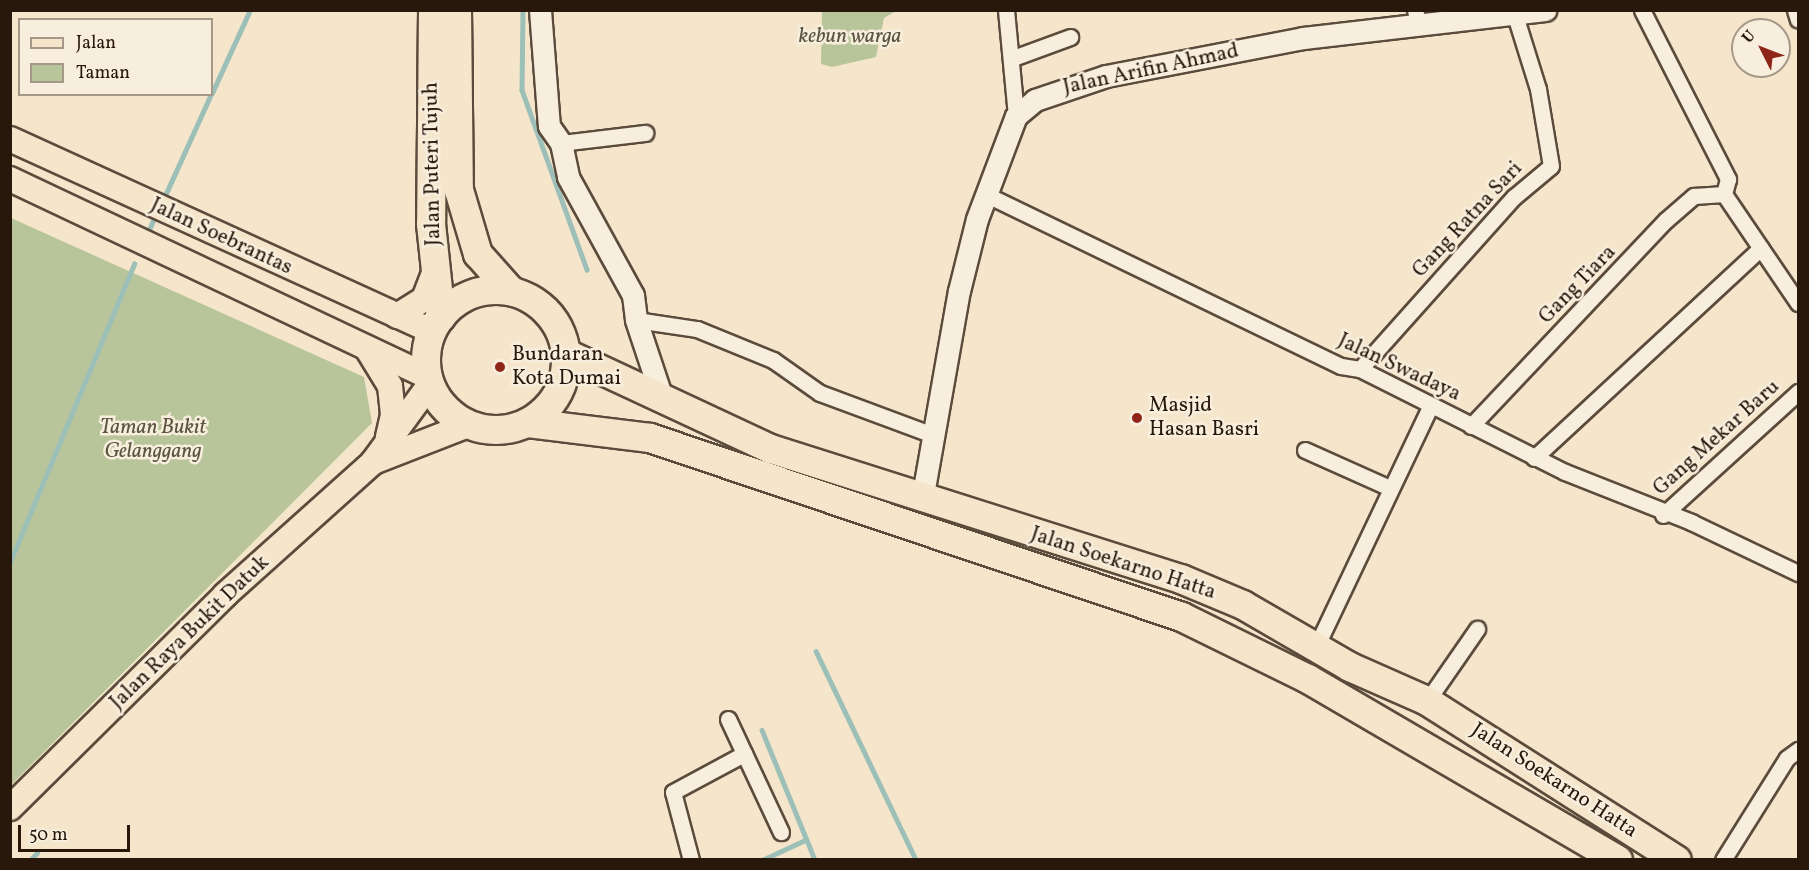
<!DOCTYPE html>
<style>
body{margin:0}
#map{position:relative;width:1809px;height:870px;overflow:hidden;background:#f5e5ca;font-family:Vollkorn,serif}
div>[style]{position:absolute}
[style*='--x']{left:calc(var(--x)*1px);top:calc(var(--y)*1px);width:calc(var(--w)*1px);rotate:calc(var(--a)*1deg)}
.green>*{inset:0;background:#b8c59a}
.stream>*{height:4.5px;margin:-2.25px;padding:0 2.25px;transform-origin:2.25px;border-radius:2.25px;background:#9cbfb7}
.roads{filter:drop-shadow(2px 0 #5b4b3c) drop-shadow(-2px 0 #5b4b3c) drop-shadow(0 2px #5b4b3c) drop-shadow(0 -2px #5b4b3c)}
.street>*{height:15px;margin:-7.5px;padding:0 7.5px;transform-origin:7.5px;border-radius:7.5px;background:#f8eedd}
.secondary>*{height:21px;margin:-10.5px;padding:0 10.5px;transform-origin:10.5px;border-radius:10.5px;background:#f8eedd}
.primary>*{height:24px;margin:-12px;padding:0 12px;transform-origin:12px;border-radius:12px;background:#f5e5ca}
.highway>*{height:28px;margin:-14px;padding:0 14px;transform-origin:14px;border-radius:14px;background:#f5e5ca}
.highway>.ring{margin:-14px;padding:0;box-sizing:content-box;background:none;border:28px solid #f5e5ca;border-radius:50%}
.dots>*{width:16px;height:16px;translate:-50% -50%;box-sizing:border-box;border:3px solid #f8eedd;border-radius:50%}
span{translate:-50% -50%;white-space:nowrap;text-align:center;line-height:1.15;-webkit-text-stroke:5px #f8eedd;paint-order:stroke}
.park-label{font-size:21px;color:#5a553e;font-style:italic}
.street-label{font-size:21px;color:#28180c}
.poi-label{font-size:21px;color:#28180c}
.left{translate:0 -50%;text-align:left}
.frame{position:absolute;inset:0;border:12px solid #28180c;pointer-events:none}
.legend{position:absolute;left:18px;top:18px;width:195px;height:78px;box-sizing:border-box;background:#f8eedd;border:2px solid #a59889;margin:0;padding:8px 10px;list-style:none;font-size:18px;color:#28180c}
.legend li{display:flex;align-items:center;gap:12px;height:30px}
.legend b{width:30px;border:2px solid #a59889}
.north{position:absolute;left:1731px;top:18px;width:60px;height:60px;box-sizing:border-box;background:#f8eedd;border:2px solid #a59889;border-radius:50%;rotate:312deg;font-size:16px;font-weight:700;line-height:24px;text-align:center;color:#28180c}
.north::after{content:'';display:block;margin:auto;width:21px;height:27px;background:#8f2418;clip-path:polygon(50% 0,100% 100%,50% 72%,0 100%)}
.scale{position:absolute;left:18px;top:825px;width:112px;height:27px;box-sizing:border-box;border:3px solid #28180c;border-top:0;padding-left:8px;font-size:18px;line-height:21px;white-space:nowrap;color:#28180c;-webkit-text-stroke:4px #f8eedd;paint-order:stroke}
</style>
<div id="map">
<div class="green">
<i style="clip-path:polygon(822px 11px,822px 10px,896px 11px,884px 18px,876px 57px,832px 67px,821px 64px)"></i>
<i style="clip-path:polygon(11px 218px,364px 377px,372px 423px,11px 785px)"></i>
</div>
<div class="stream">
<i style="--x:523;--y:10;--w:80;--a:90.7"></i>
<i style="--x:522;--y:90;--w:191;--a:70.1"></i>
<i style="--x:212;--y:93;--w:91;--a:-65.4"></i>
<i style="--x:163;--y:200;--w:116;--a:-65.6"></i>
<i style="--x:146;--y:237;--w:23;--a:-67"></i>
<i style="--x:10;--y:562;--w:323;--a:-67.4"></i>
<i style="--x:816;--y:651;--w:232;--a:64.4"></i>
<i style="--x:762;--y:730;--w:140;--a:67.8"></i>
<i style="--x:30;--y:860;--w:10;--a:-45"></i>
<i style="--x:762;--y:860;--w:47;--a:-24.9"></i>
</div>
<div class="roads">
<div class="street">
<i style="--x:1006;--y:10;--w:106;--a:84.6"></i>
<i style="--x:1415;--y:10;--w:12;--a:76"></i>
<i style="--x:1642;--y:10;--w:190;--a:63"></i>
<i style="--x:1728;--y:179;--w:16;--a:105"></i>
<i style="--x:1795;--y:10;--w:10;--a:73"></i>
<i style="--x:1013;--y:58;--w:61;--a:-20.2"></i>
<i style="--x:561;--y:143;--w:85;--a:-6.8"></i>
<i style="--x:985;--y:194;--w:395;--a:25.8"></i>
<i style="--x:1341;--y:366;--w:19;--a:9"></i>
<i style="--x:1360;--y:369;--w:229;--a:26.7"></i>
<i style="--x:1565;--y:472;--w:136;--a:21.6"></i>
<i style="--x:1691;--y:522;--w:119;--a:25.5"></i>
<i style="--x:1724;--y:194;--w:132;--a:55.8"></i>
<i style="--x:636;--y:320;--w:62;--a:8.4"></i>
<i style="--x:697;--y:329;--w:82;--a:22.2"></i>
<i style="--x:773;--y:360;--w:57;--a:35.1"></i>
<i style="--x:820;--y:393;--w:121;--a:20.4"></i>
<i style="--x:1360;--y:369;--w:231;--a:-48.2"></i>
<i style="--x:1514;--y:197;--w:48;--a:-40"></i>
<i style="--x:1551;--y:166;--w:78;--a:-99.6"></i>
<i style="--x:1538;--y:89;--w:81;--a:-107.3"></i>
<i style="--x:1471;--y:426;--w:284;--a:-46.6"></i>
<i style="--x:1666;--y:220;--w:37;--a:-41"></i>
<i style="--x:1694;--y:196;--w:30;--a:-4"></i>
<i style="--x:1305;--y:450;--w:93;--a:24.1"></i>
<i style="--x:1534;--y:458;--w:309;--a:-42.8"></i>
<i style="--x:1663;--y:515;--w:183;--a:-42.3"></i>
<i style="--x:1316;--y:647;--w:268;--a:-64.6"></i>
<i style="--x:1427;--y:701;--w:88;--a:-55.2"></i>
<i style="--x:728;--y:719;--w:125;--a:64.9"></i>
<i style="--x:691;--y:860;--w:70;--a:-104.8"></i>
<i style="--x:673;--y:792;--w:81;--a:-28.2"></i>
<i style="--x:1723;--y:860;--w:120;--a:-57.9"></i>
<i style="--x:1787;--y:758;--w:14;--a:-36"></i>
</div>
<div class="secondary">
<i style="--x:540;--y:10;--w:116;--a:85.6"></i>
<i style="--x:549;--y:126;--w:21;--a:55"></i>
<i style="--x:561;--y:143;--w:35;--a:78"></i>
<i style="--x:568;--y:177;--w:135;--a:61.2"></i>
<i style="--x:633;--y:295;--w:25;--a:83"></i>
<i style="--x:636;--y:320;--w:85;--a:71.6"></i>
<i style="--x:922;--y:500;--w:212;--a:-80"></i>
<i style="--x:959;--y:291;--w:74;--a:-76"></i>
<i style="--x:977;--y:219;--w:110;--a:-69.3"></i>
<i style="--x:1016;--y:116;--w:25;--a:-40"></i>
<i style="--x:1035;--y:100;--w:75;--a:-18.7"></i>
<i style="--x:1106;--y:76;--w:201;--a:-10.9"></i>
<i style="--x:1303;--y:38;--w:244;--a:-6.6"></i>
</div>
<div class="primary">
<i style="--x:10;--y:139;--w:464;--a:24.5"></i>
<i style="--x:10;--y:179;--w:463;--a:25.3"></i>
<i style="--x:397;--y:316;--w:32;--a:-32"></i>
<i style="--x:424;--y:299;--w:30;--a:-69"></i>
<i style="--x:368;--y:350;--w:42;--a:58.6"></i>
<i style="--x:390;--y:386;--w:29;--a:84"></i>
<i style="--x:393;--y:415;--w:23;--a:103"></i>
<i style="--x:373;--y:462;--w:102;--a:-21.3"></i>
<i style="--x:10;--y:808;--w:303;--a:-44.7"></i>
<i style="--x:225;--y:595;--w:199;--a:-41.9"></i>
<i style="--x:373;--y:462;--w:97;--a:-53.8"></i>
</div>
<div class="highway">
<i style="--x:433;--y:10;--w:214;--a:90.5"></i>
<i style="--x:431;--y:224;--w:94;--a:83.9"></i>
<i style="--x:457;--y:10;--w:180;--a:89.4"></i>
<i style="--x:459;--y:190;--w:67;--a:73.5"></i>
<i style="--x:478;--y:254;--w:50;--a:48.3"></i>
<i class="ring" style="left:426px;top:290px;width:112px;height:112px"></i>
<i style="--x:567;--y:354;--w:225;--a:25"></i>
<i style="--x:771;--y:449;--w:430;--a:17.6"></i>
<i style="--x:1181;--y:579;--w:67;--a:22.8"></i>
<i style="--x:1243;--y:605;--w:124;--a:30.1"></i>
<i style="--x:1350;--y:667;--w:84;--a:23.8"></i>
<i style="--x:1427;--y:701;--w:296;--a:32.5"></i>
<i style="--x:528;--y:423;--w:123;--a:7"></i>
<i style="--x:650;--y:438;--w:561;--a:18.6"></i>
<i style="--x:1182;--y:617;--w:140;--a:26.2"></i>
<i style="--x:1308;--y:679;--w:359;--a:30.3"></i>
</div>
</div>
<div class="dots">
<i style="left:500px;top:367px;background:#8f2418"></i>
<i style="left:1137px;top:418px;background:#8f2418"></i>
</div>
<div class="park-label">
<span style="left:850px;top:37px">kebun warga</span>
<span style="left:153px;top:440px">Taman Bukit<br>Gelanggang</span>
</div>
<div class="street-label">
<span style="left:1151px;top:70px;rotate:-12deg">Jalan Arifin Ahmad</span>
<span style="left:433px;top:164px;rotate:-91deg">Jalan Puteri Tujuh</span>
<span style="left:1468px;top:220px;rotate:-47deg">Gang Ratna Sari</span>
<span style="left:221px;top:237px;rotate:25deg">Jalan Soebrantas</span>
<span style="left:1578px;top:285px;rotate:-46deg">Gang Tiara</span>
<span style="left:1399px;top:368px;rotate:25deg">Jalan Swadaya</span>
<span style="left:1717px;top:438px;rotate:-42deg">Gang Mekar Baru</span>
<span style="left:1123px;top:564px;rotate:18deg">Jalan Soekarno Hatta</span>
<span style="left:190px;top:633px;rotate:-44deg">Jalan Raya Bukit Datuk</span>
<span style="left:1554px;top:781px;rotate:33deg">Jalan Soekarno Hatta</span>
</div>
<div class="poi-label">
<span class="left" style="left:512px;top:367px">Bundaran<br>Kota Dumai</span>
<span class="left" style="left:1149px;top:418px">Masjid<br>Hasan Basri</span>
</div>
<div class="frame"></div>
<ul class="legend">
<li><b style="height:8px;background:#f5e5ca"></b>Jalan</li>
<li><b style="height:16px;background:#b8c59a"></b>Taman</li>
</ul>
<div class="north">U</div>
<div class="scale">50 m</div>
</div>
